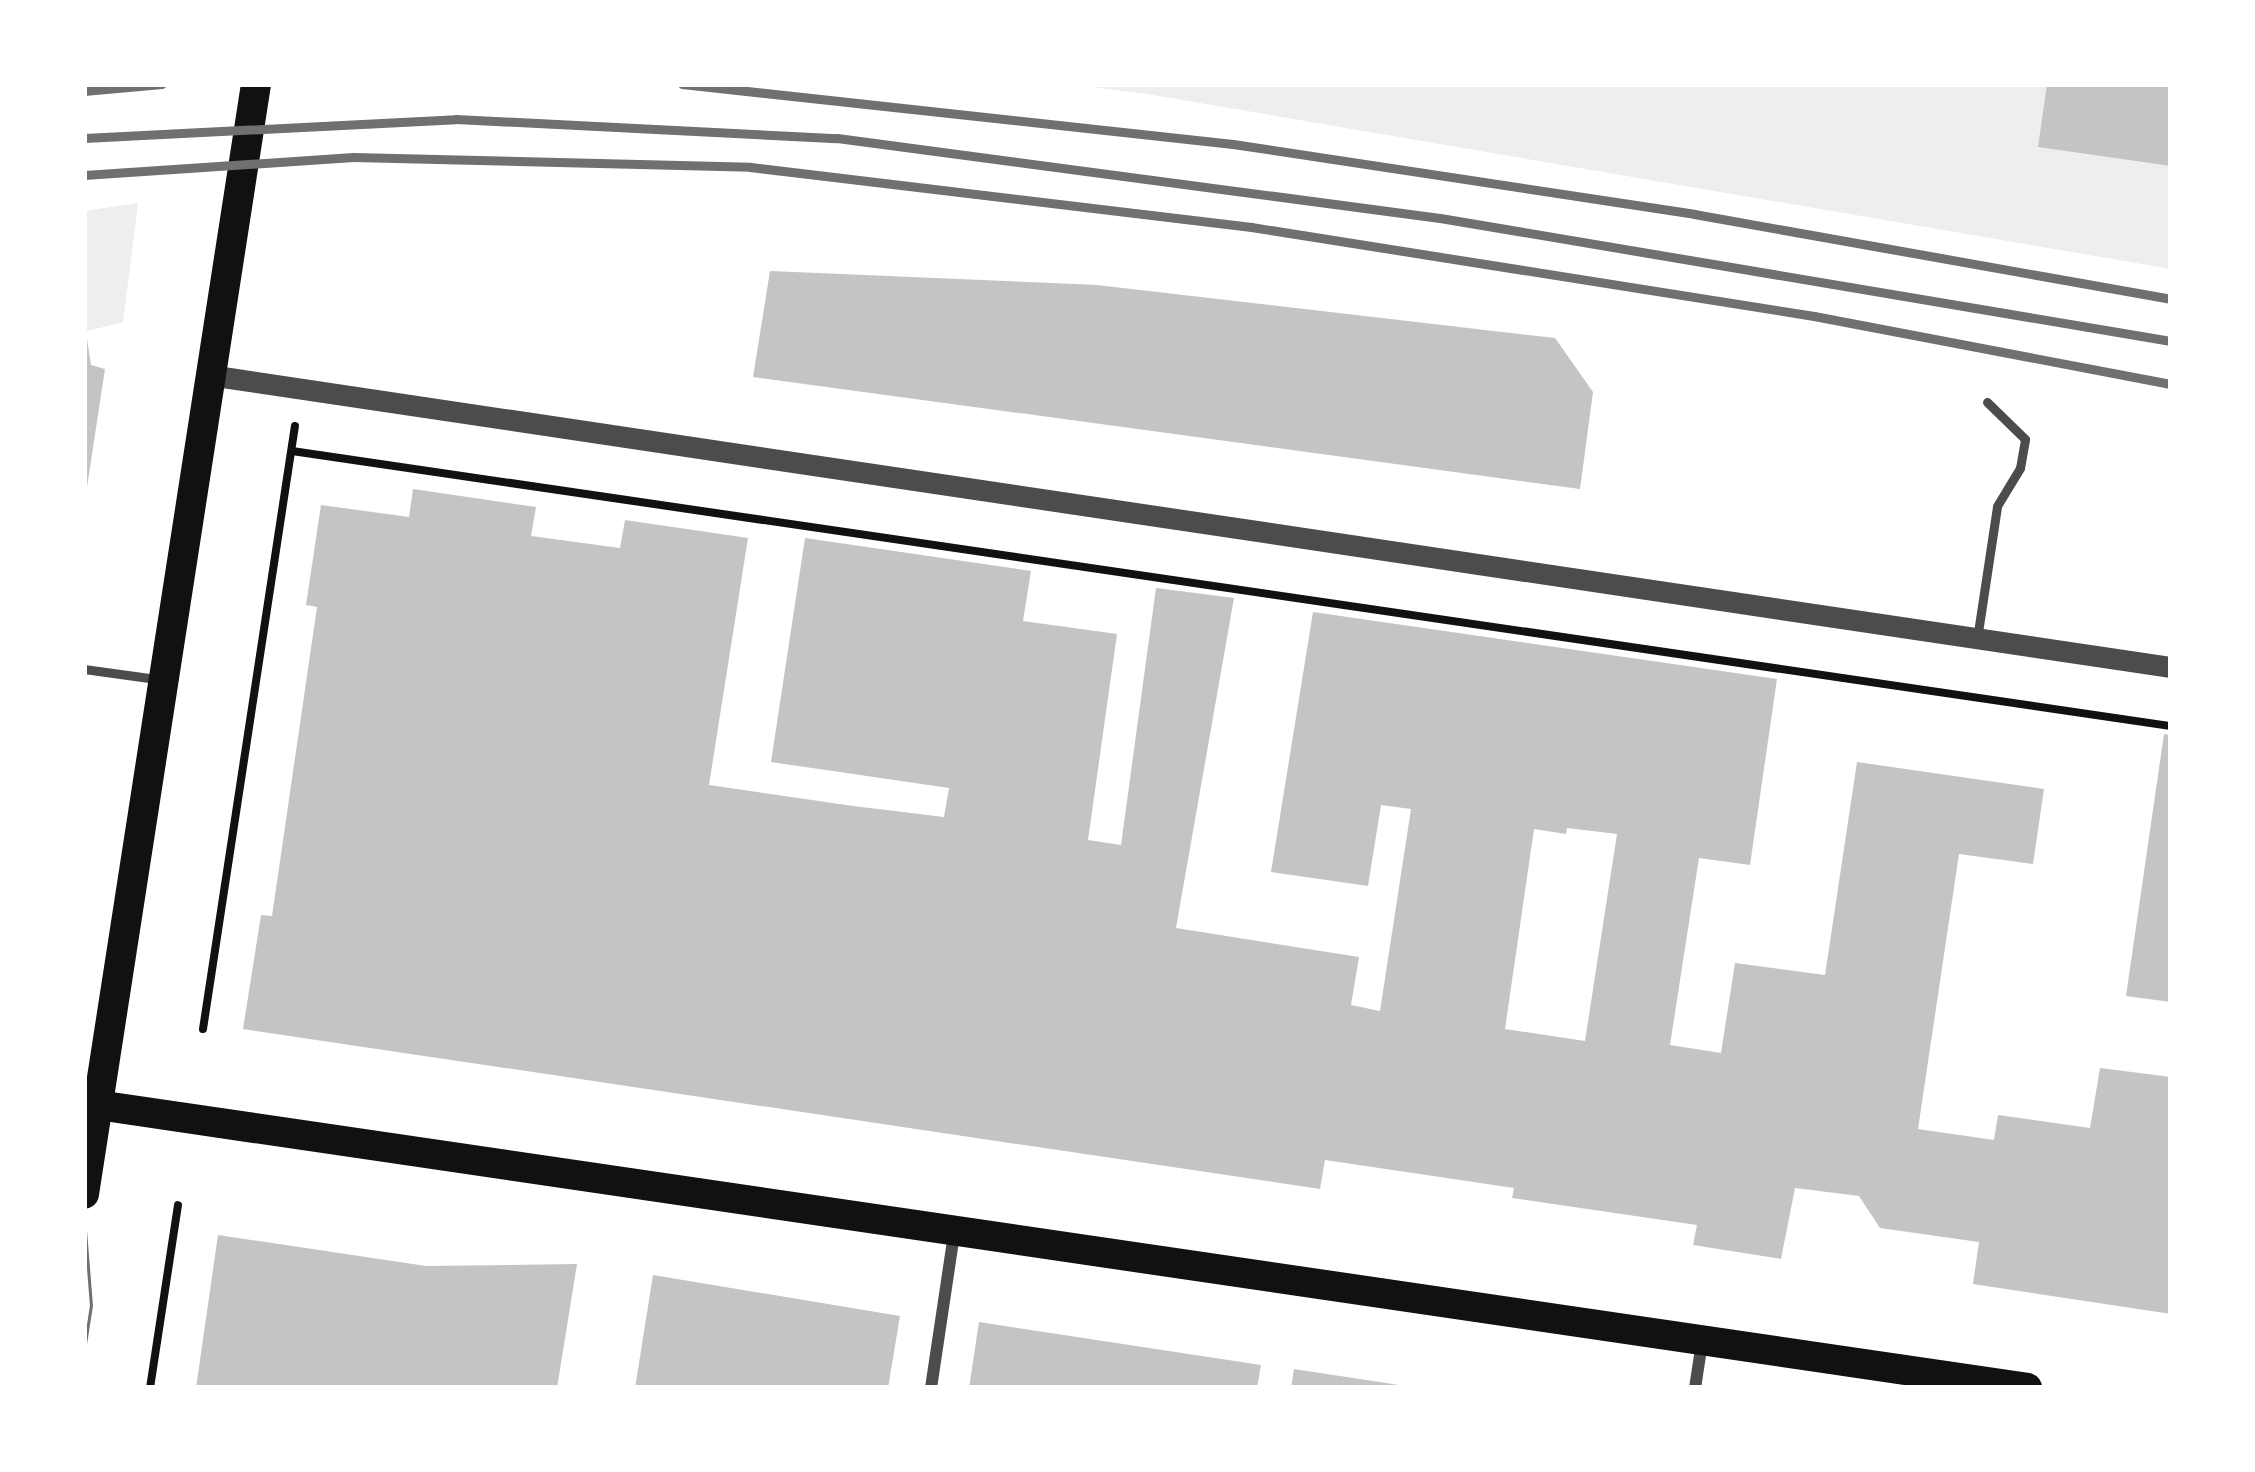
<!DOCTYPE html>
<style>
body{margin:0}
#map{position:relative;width:2255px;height:1472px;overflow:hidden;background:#fff;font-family:"Zilla Slab",serif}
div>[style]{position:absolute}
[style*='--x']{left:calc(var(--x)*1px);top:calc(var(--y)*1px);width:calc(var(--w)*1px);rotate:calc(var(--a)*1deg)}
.green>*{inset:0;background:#eee}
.building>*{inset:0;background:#c4c4c4}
.path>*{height:8px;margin:-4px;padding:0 4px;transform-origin:4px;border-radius:4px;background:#111}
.service>*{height:9px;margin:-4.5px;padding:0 4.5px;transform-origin:4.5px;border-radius:4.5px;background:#4c4c4c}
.minor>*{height:12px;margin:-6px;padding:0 6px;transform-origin:6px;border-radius:6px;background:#4c4c4c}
.tertiary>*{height:21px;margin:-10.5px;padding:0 10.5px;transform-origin:10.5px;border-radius:10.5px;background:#4c4c4c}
.primary>*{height:30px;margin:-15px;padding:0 15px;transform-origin:15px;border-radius:15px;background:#111}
.tram>*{height:3px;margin:-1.5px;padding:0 1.5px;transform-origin:1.5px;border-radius:1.5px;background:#707070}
.rail>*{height:9px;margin:-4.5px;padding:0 4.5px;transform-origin:4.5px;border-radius:4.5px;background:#707070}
span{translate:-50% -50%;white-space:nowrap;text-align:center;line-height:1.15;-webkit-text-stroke:12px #fff;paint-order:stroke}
.frame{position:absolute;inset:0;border:87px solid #fff;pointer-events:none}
</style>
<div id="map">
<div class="green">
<i style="clip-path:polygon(1066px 84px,2171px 84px,2171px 269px,1147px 94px)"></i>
<i style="clip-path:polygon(138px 203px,123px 322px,84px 332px,84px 211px)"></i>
</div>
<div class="building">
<i style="clip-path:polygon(2047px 84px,2171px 84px,2171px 166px,2038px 147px)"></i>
<i style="clip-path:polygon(770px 271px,1097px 285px,1555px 338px,1593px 392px,1580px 489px,753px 377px)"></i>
<i style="clip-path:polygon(87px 339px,91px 365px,105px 369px,87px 487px)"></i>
<i style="clip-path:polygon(evenodd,413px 489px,536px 507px,531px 536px,620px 548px,625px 520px,748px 538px,709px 785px,853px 806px,944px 817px,949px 788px,771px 762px,805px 538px,1031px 571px,1023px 621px,1117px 634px,1088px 840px,1121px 845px,1156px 588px,1234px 598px,1176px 928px,1359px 957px,1351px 1005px,1380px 1011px,1411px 809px,1381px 805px,1368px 886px,1271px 872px,1313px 612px,1777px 679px,1750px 865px,1699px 858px,1670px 1045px,1721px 1053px,1735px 963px,1825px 975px,1857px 762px,2044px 789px,2033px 864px,1959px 854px,1918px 1129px,1994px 1140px,1998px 1115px,2090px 1128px,2100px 1068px,2171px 1077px,2171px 1314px,1973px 1284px,1979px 1242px,1880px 1228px,1859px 1196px,1795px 1188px,1781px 1259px,1693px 1245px,1697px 1225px,1512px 1198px,1514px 1188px,1325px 1160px,1320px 1189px,243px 1029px,261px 915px,272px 916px,317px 607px,306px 605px,321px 505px,409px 517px,413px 489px,1567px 828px,1617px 834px,1585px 1041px,1505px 1029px,1534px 829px,1566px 834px,1567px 828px)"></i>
<i style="clip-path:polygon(2164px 734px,2171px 735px,2171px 1002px,2126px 996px)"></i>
<i style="clip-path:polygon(218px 1235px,426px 1266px,577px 1264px,557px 1388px,196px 1388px)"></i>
<i style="clip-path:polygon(653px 1275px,900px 1316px,888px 1388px,635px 1388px)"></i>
<i style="clip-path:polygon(979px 1322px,1261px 1365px,1257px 1388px,969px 1388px)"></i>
<i style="clip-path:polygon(1294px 1369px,1399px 1385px,1399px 1388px,1291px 1388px)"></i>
</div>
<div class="path">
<i style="--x:292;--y:451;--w:1899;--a:8.33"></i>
<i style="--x:203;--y:1029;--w:610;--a:-81.33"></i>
<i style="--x:150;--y:1388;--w:185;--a:-81.3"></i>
</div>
<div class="service">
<i style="--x:1977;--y:639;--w:134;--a:-81.4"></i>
<i style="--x:1997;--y:506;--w:44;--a:-58.8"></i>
<i style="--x:2020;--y:468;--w:29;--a:-80"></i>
<i style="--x:2025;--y:439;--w:53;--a:-135.8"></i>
<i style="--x:84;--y:669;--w:73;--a:7.9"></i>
</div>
<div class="minor">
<i style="--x:931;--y:1388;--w:155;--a:-81.5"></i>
<i style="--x:1695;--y:1388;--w:47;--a:-81.3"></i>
</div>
<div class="tertiary">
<i style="--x:209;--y:375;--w:1984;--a:8.47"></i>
</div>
<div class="primary">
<i style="--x:84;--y:1103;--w:1964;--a:8.34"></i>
<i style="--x:84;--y:1194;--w:1123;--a:-81.19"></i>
</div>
<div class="tram">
<i style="--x:84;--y:1217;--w:88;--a:85.5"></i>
<i style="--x:91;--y:1305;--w:46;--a:98.8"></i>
</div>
<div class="rail">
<i style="--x:682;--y:84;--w:554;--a:6.21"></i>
<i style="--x:1233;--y:144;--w:466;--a:8.6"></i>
<i style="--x:1694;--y:214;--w:485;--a:10.1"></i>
<i style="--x:84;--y:91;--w:78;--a:-5.1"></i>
<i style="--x:84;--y:138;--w:372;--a:-2.9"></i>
<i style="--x:456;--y:119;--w:381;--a:2.9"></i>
<i style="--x:837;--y:138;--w:608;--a:7.56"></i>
<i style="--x:1440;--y:218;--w:741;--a:9.55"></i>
<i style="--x:84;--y:175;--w:270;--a:-3.8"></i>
<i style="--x:353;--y:157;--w:397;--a:1.4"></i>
<i style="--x:750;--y:167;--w:505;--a:6.83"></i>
<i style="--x:1251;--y:227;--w:570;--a:8.98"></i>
<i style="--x:1814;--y:316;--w:363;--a:10.8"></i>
</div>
<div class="frame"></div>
</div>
